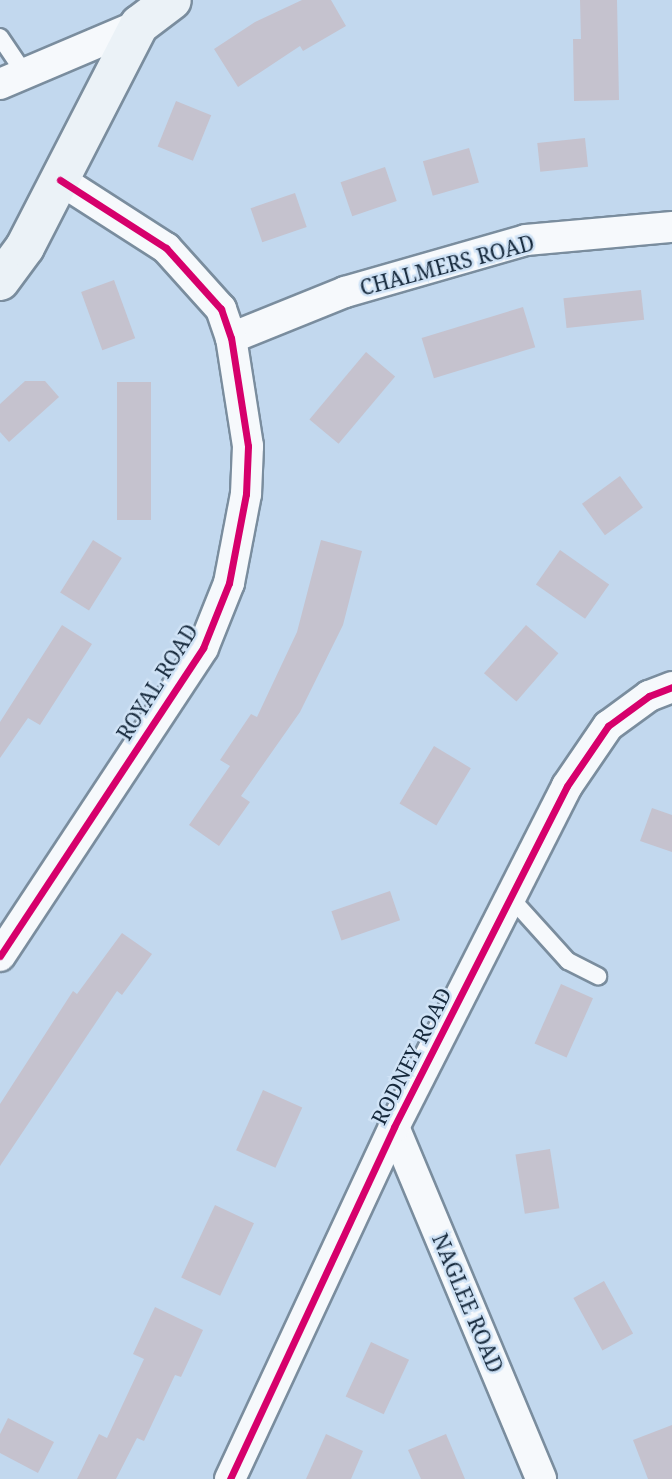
<!DOCTYPE html>
<style>
body{margin:0}
#map{position:relative;width:672px;height:1479px;overflow:hidden;background:#c2d8ee;font-family:"Noto Serif",serif}
div>[style]{position:absolute}
[style*='--x']{left:calc(var(--x)*1px);top:calc(var(--y)*1px);width:calc(var(--w)*1px);rotate:calc(var(--a)*1deg)}
.building>*{inset:0;background:#c5c2ce;transform-origin:0 0}
.roads{filter:drop-shadow(2px 0 #7a8d9e) drop-shadow(-2px 0 #7a8d9e) drop-shadow(0 2px #7a8d9e) drop-shadow(0 -2px #7a8d9e)}
.lane>*{height:16px;margin:-8px;padding:0 8px;transform-origin:8px;border-radius:8px;background:#f6f9fc}
.street>*{height:30px;margin:-15px;padding:0 15px;transform-origin:15px;border-radius:15px;background:#f6f9fc}
.secondary>*{height:38px;margin:-19px;padding:0 19px;transform-origin:19px;border-radius:19px;background:#ebf2f7}
.cycleway>*{height:7px;margin:-3.5px;padding:0 3.5px;transform-origin:3.5px;border-radius:3.5px;background:#d6006c}
span{translate:-50% -50%;white-space:nowrap;text-align:center;line-height:1.15;-webkit-text-stroke:5px #d0e3f6;paint-order:stroke}
.street-label{font-size:21px;color:#16293c}
</style>
<div id="map">
<div class="building">
<i style="clip-path:polygon(302px 0,331px 0,346px 26px,303px 51px,300px 46px,238px 87px,214px 49px,255px 22px)"></i>
<i style="clip-path:polygon(580px 0,617px 0,619px 100px,574px 101px,573px 39px,581px 39px)"></i>
<i style="left:176px;top:101px;width:38px;height:49px;rotate:22deg"></i>
<i style="left:585px;top:138px;width:29px;height:48px;rotate:84deg"></i>
<i style="left:469px;top:148px;width:36px;height:48px;rotate:74deg"></i>
<i style="left:385px;top:167px;width:36px;height:47px;rotate:71deg"></i>
<i style="left:295px;top:193px;width:36px;height:47px;rotate:71deg"></i>
<i style="left:114px;top:280px;width:62px;height:35px;rotate:70deg"></i>
<i style="left:641px;top:290px;width:30px;height:78px;rotate:84deg"></i>
<i style="left:523px;top:307px;width:42px;height:106px;rotate:73deg"></i>
<i style="left:366px;top:352px;width:38px;height:88px;rotate:40deg"></i>
<i style="clip-path:polygon(25px 381px,45px 381px,59px 397px,9px 442px,0 432px,0 404px)"></i>
<i style="left:117px;top:382px;width:34px;height:138px"></i>
<i style="left:620px;top:476px;width:39px;height:47px;rotate:54deg"></i>
<i style="left:93px;top:540px;width:34px;height:62px;rotate:32deg"></i>
<i style="clip-path:polygon(321px 540px,362px 551px,343px 625px,300px 712px,241px 796px,250px 802px,219px 846px,189px 825px,230px 766px,220px 760px,251px 714px,257px 717px,297px 632px)"></i>
<i style="left:560px;top:550px;width:60px;height:42px;rotate:35deg"></i>
<i style="clip-path:polygon(62px 625px,92px 644px,40px 725px,28px 718px,0 758px,0 722px)"></i>
<i style="left:526px;top:625px;width:43px;height:64px;rotate:41deg"></i>
<i style="left:434px;top:746px;width:43px;height:67px;rotate:31deg"></i>
<i style="clip-path:polygon(652px 808px,672px 815px,672px 852px,640px 841px)"></i>
<i style="left:390px;top:891px;width:31px;height:62px;rotate:71deg"></i>
<i style="clip-path:polygon(122px 933px,152px 954px,122px 995px,117px 991px,0 1166px,0 1104px,73px 991px,77px 994px)"></i>
<i style="left:561px;top:984px;width:35px;height:65px;rotate:24deg"></i>
<i style="left:263px;top:1090px;width:43px;height:66px;rotate:24deg"></i>
<i style="left:550px;top:1149px;width:60px;height:35px;rotate:81deg"></i>
<i style="left:215px;top:1205px;width:43px;height:80px;rotate:25deg"></i>
<i style="left:604px;top:1281px;width:60px;height:35px;rotate:61deg"></i>
<i style="clip-path:polygon(155px 1307px,203px 1330px,181px 1377px,175px 1375px,144px 1441px,137px 1438px,116px 1479px,77px 1479px,99px 1434px,107px 1438px,144px 1359px,133px 1354px)"></i>
<i style="left:371px;top:1342px;width:42px;height:60px;rotate:25deg"></i>
<i style="clip-path:polygon(8px 1418px,54px 1442px,38px 1473px,0 1453px,0 1434px)"></i>
<i style="clip-path:polygon(672px 1425px,672px 1479px,648px 1479px,633px 1440px)"></i>
<i style="clip-path:polygon(326px 1434px,363px 1451px,351px 1479px,306px 1479px)"></i>
<i style="clip-path:polygon(446px 1434px,465px 1479px,421px 1479px,408px 1450px)"></i>
</div>
<div class="roads">
<div class="lane">
<i style="--x:0;--y:37;--w:45;--a:56"></i>
<i style="--x:511;--y:898;--w:85;--a:47.9"></i>
<i style="--x:568;--y:961;--w:34;--a:27"></i>
</div>
<div class="street">
<i style="--x:0;--y:84;--w:151;--a:-23"></i>
<i style="--x:231;--y:338;--w:123;--a:-22"></i>
<i style="--x:345;--y:292;--w:188;--a:-16"></i>
<i style="--x:526;--y:240;--w:147;--a:-5.1"></i>
<i style="--x:0;--y:956;--w:369;--a:-56.6"></i>
<i style="--x:203;--y:648;--w:70;--a:-68.2"></i>
<i style="--x:229;--y:583;--w:91;--a:-79.2"></i>
<i style="--x:246;--y:494;--w:48;--a:-87.6"></i>
<i style="--x:248;--y:446;--w:109;--a:-98.9"></i>
<i style="--x:231;--y:338;--w:31;--a:-109"></i>
<i style="--x:221;--y:309;--w:82;--a:-132"></i>
<i style="--x:166;--y:248;--w:126;--a:-147.3"></i>
<i style="--x:394;--y:1127;--w:381;--a:67.3"></i>
<i style="--x:230;--y:1479;--w:388;--a:-65"></i>
<i style="--x:394;--y:1127;--w:382;--a:-63.1"></i>
<i style="--x:567;--y:786;--w:73;--a:-55.7"></i>
<i style="--x:608;--y:726;--w:51;--a:-36.2"></i>
<i style="--x:649;--y:696;--w:25;--a:-21"></i>
</div>
<div class="secondary">
<i style="--x:0;--y:281;--w:42;--a:-53.7"></i>
<i style="--x:25;--y:247;--w:250;--a:-62.8"></i>
<i style="--x:139;--y:25;--w:41;--a:-37.1"></i>
</div>
</div>
<div class="cycleway">
<i style="--x:0;--y:956;--w:369;--a:-56.6"></i>
<i style="--x:203;--y:648;--w:70;--a:-68.2"></i>
<i style="--x:229;--y:583;--w:91;--a:-79.2"></i>
<i style="--x:246;--y:494;--w:48;--a:-87.6"></i>
<i style="--x:248;--y:446;--w:109;--a:-98.9"></i>
<i style="--x:231;--y:338;--w:31;--a:-109"></i>
<i style="--x:221;--y:309;--w:82;--a:-132"></i>
<i style="--x:166;--y:248;--w:126;--a:-147.3"></i>
<i style="--x:230;--y:1479;--w:388;--a:-65"></i>
<i style="--x:394;--y:1127;--w:382;--a:-63.1"></i>
<i style="--x:567;--y:786;--w:73;--a:-55.7"></i>
<i style="--x:608;--y:726;--w:51;--a:-36.2"></i>
<i style="--x:649;--y:696;--w:25;--a:-21"></i>
</div>
<div class="street-label">
<span style="left:447px;top:265px;rotate:-15deg">CHALMERS ROAD</span>
<span style="left:157px;top:682px;rotate:-58deg">ROYAL ROAD</span>
<span style="left:411px;top:1056px;rotate:-63deg">RODNEY ROAD</span>
<span style="left:468px;top:1303px;rotate:67deg">NAGLEE ROAD</span>
</div>
</div>
